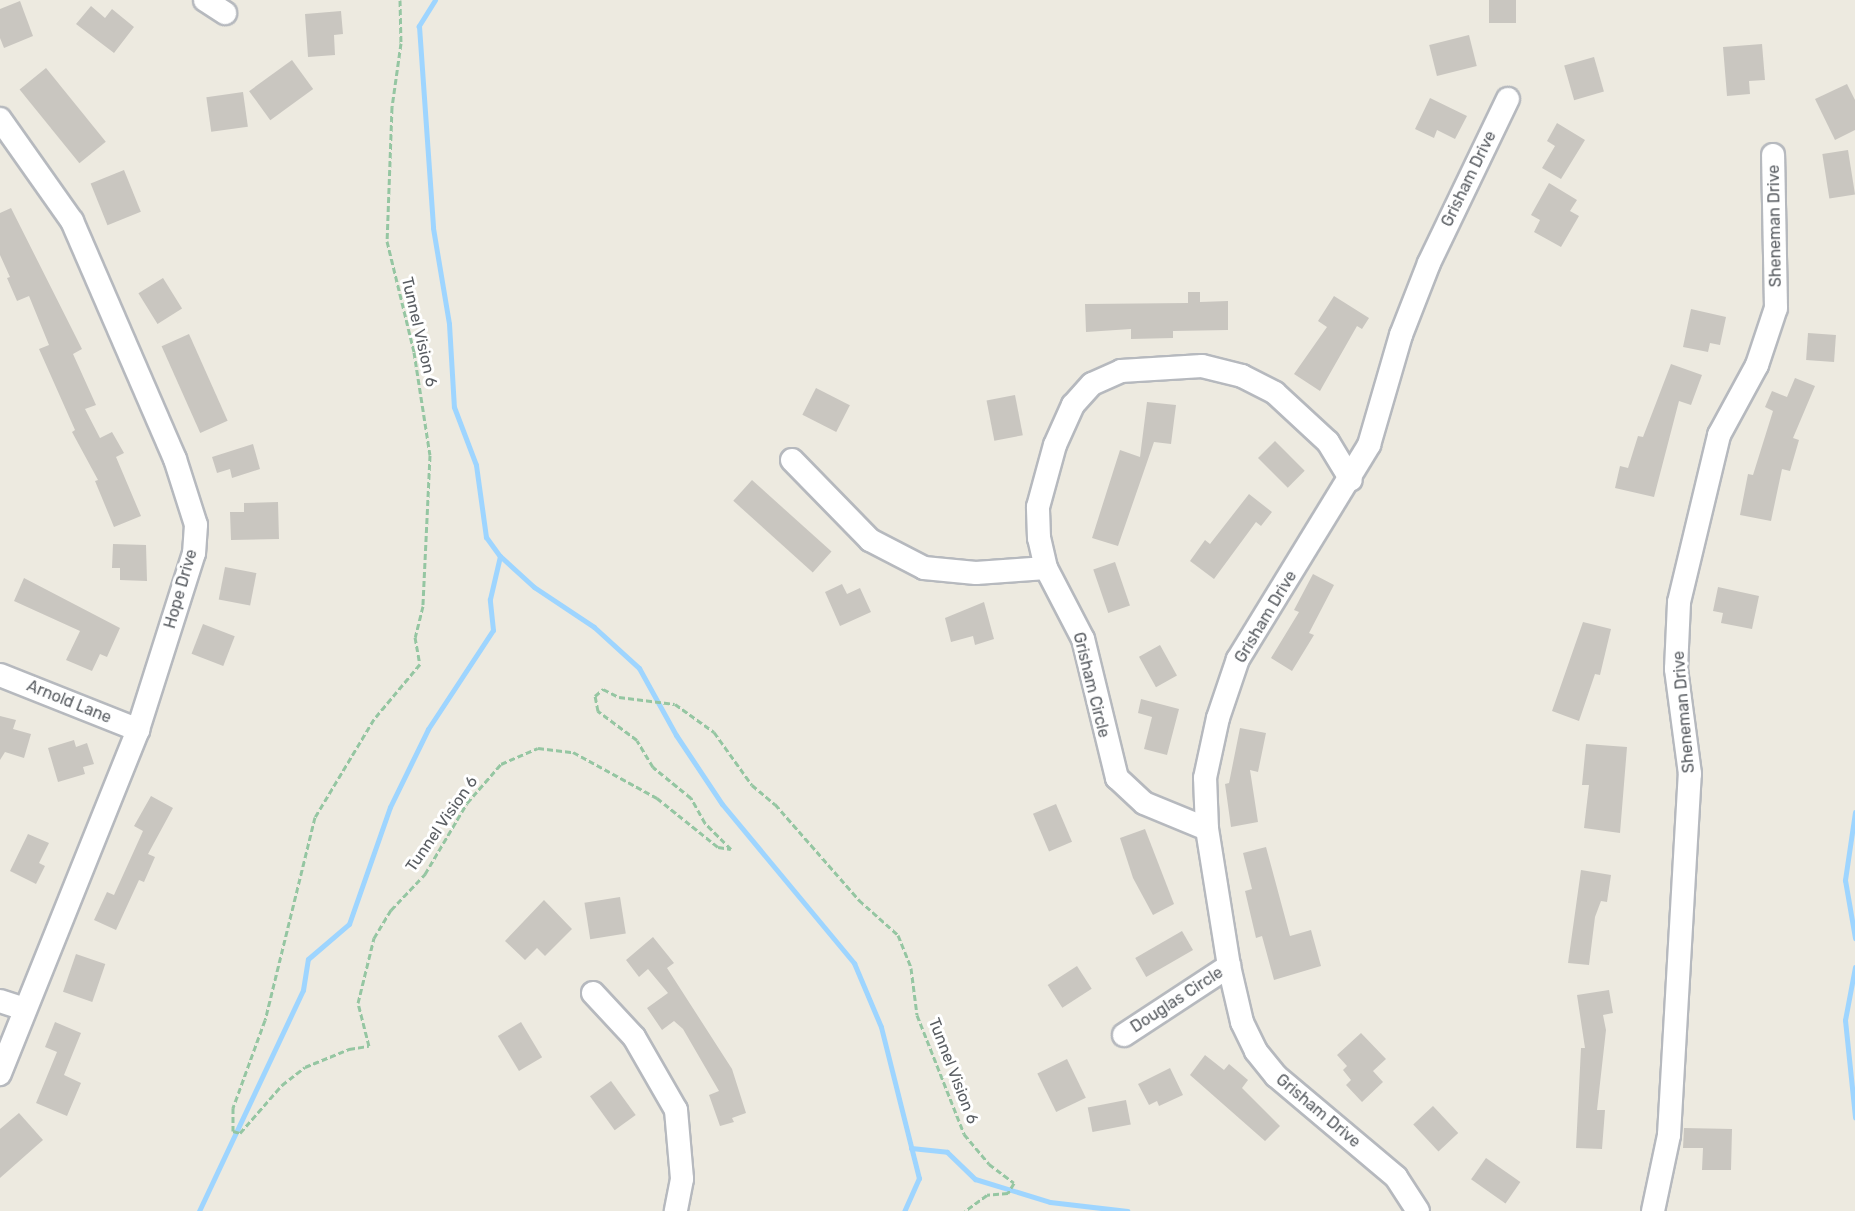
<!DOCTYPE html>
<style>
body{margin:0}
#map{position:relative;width:1855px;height:1211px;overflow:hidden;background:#edeae0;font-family:Rubik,sans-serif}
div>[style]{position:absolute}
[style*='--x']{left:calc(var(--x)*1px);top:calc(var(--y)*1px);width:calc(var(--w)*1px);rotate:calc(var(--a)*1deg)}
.stream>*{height:5px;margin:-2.5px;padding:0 2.5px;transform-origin:2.5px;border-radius:2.5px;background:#9ed5ff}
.building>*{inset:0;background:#c9c6c0;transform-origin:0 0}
.path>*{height:3px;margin-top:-1.5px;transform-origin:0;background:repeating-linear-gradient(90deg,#95c6a2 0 6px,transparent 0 9px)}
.roads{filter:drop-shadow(2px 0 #b6b9be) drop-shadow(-2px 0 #b6b9be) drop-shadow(0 2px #b6b9be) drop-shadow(0 -2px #b6b9be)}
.minor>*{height:22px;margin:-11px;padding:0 11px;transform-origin:11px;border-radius:11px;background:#fff}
span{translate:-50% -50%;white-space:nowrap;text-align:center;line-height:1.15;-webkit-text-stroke:6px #fff;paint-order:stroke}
.street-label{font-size:16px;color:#595d62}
</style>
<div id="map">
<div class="stream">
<i style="--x:435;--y:0;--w:31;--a:122"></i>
<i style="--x:419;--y:26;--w:202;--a:86"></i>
<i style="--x:433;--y:228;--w:97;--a:80.5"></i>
<i style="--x:449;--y:324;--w:83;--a:86.6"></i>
<i style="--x:454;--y:407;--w:62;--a:69.2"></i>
<i style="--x:476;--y:465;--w:73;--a:82.1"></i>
<i style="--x:486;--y:537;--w:24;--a:54"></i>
<i style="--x:500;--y:556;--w:46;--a:42.4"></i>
<i style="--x:534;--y:587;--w:72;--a:33.7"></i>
<i style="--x:594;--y:627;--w:61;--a:42.3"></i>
<i style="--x:639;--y:668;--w:77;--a:61.1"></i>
<i style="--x:676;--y:735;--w:83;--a:56.3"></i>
<i style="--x:722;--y:804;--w:207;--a:50.3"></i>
<i style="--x:854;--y:963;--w:69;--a:67.1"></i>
<i style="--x:881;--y:1027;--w:156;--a:75.9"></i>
<i style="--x:919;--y:1178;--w:36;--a:114"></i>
<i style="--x:1855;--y:812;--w:69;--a:98.4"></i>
<i style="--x:1845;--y:880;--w:59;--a:80.2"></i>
<i style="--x:1855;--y:967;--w:54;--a:100.7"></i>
<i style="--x:1845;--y:1020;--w:98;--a:84.1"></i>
<i style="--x:911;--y:1148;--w:36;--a:6"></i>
<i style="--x:947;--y:1152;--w:39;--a:44"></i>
<i style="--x:975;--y:1179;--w:78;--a:17"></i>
<i style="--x:1050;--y:1202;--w:78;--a:6.7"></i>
<i style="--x:199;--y:1211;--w:244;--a:-64.8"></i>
<i style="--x:303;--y:990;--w:31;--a:-81"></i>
<i style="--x:308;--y:959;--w:54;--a:-40.5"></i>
<i style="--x:349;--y:924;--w:124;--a:-70.7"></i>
<i style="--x:390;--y:807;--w:87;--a:-64"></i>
<i style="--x:428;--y:729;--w:118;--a:-56.7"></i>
<i style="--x:493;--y:630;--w:31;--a:-96"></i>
<i style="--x:490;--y:599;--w:44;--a:-76.9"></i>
</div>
<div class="building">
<i style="left:1489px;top:0;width:27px;height:23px"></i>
<i style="clip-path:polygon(20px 1px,33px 36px,4px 48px,0 38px,0 9px)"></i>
<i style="clip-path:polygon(91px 6px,105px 18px,112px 9px,134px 27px,114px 53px,76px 24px)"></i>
<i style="clip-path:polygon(341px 11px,343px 34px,334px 35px,335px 55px,308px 57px,305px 14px)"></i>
<i style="left:1469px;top:35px;width:32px;height:41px;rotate:76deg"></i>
<i style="clip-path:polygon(1762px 44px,1765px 80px,1749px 81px,1750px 94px,1727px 96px,1723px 47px)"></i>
<i style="left:1594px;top:57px;width:36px;height:31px;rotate:74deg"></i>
<i style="left:292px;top:60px;width:36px;height:53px;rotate:54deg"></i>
<i style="left:46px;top:68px;width:95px;height:34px;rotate:51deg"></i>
<i style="clip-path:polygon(1847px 84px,1855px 100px,1855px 130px,1835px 140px,1815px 99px)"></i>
<i style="left:243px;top:92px;width:35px;height:37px;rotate:82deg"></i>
<i style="clip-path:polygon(1430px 98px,1467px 116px,1455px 139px,1437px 130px,1434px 138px,1415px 129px)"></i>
<i style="clip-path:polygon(1557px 123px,1585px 140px,1561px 179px,1542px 168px,1555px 146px,1547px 141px)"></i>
<i style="left:1848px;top:150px;width:45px;height:26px;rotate:81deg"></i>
<i style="left:124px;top:170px;width:45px;height:36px;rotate:68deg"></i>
<i style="clip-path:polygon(1549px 183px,1577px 200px,1570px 211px,1579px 216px,1561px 247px,1534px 232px,1540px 220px,1531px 215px)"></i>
<i style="clip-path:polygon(11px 208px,82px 349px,73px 354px,96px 405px,85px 409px,100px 438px,112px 432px,124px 453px,116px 457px,141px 516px,114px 527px,95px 481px,98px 480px,72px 432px,75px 430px,39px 349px,49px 345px,29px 296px,17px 301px,7px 278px,10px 277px,0 255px,0 213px)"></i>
<i style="left:163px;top:278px;width:36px;height:29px;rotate:58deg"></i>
<i style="clip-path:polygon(1188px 292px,1200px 292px,1200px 302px,1228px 301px,1228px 330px,1173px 331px,1173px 338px,1131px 339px,1131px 329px,1086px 332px,1085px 304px,1188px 303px)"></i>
<i style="clip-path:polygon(1334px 296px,1369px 318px,1362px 329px,1357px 326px,1320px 391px,1294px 374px,1327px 327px,1318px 321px)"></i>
<i style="clip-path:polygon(1691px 309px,1726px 317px,1720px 345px,1710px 343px,1708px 352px,1683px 347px)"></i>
<i style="left:1808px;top:333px;width:28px;height:27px;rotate:4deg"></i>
<i style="left:189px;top:334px;width:95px;height:30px;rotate:66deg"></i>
<i style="clip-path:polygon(1671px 364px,1702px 375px,1691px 405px,1679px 401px,1654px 497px,1615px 488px,1620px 466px,1628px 468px,1638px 436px,1643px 437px)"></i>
<i style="clip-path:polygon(1795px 378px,1815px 386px,1793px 438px,1799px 440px,1790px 471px,1782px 469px,1771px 521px,1740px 515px,1748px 474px,1753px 475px,1773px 411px,1765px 407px,1772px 391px,1787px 397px)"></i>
<i style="left:816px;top:388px;width:38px;height:30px;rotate:27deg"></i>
<i style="left:1015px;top:395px;width:41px;height:29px;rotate:79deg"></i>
<i style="clip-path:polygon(1147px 402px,1176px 405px,1171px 444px,1154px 442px,1118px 546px,1092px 538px,1120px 450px,1140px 457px)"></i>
<i style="left:1275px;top:441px;width:42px;height:24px;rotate:45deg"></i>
<i style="clip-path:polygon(253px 444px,260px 469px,232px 478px,230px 469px,217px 473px,212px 457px)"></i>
<i style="left:752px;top:480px;width:107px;height:28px;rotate:42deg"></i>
<i style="clip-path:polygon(1249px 494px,1272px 512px,1261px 526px,1256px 522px,1214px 579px,1190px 561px,1205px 540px,1210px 544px)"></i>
<i style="clip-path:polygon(278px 502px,279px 539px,231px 540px,230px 512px,244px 512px,244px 503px)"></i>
<i style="clip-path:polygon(113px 544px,146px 545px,147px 581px,120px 580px,120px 568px,112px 568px)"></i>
<i style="left:1115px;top:562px;width:46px;height:23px;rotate:71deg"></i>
<i style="left:225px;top:567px;width:32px;height:33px;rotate:11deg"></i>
<i style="clip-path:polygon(1313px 574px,1334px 585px,1309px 633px,1314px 635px,1292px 671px,1271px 658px,1299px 612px,1294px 610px)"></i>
<i style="clip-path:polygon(24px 578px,120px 628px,107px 657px,100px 654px,92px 671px,66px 660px,80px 631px,14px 601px)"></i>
<i style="clip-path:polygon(842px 584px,847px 594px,860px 588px,871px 612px,840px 626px,825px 592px)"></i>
<i style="clip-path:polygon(1718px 587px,1759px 596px,1752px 629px,1721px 623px,1723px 613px,1713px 611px)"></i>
<i style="clip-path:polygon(984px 602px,994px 639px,975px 645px,973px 636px,951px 642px,945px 618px)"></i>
<i style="clip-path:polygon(1583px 622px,1611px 629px,1600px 675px,1595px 674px,1579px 721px,1552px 711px)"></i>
<i style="left:203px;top:624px;width:34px;height:32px;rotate:21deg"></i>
<i style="left:1160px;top:645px;width:35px;height:24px;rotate:61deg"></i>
<i style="clip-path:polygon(1141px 699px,1179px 709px,1167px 755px,1144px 749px,1152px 717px,1138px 713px)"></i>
<i style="clip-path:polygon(0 716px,16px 720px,13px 729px,31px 734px,24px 758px,5px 752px,0 760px)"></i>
<i style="clip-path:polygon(1240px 728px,1266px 733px,1258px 772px,1250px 770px,1258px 822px,1231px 827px,1225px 784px,1229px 783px)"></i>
<i style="clip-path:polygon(74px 740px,76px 747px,87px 743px,94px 764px,83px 767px,85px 774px,58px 782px,48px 748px)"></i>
<i style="clip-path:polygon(1586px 744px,1627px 747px,1620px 833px,1584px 828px,1589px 785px,1582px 785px)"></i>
<i style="clip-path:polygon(151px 796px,173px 808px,148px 854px,155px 857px,144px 882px,139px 880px,116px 930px,94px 920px,107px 892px,114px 895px,143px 831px,134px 826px)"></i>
<i style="left:1056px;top:804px;width:41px;height:25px;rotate:67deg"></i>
<i style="clip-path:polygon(1145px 829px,1174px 904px,1153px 915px,1133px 878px,1120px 838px)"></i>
<i style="clip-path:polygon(28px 834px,49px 843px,39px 863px,45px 866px,36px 884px,10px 871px)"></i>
<i style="clip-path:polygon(1266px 847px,1290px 936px,1311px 930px,1321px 966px,1274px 980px,1262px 936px,1256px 938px,1245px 891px,1252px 889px,1243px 853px)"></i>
<i style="clip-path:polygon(1581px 870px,1611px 875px,1607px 902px,1601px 901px,1595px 917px,1589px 965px,1568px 963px)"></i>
<i style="left:620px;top:897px;width:37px;height:36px;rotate:81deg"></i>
<i style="clip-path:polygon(544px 900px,572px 929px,545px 956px,537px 948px,525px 960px,505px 941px)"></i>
<i style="left:1182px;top:931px;width:22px;height:54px;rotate:60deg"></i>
<i style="clip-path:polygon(653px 937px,674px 963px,667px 968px,732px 1069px,746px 1113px,732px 1118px,734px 1122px,720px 1126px,709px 1095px,719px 1091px,683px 1029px,674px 1021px,662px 1030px,647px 1008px,668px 993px,648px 969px,639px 977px,626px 960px)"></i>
<i style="left:76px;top:954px;width:31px;height:40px;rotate:19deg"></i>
<i style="left:1077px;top:966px;width:27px;height:35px;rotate:57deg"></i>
<i style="clip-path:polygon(1609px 990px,1613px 1013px,1603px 1015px,1606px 1030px,1597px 1110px,1605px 1110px,1602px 1149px,1576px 1148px,1581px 1048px,1585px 1048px,1577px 995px)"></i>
<i style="clip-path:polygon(55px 1022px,81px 1033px,64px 1075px,81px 1083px,67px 1116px,36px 1103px,57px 1052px,45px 1047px)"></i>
<i style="left:521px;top:1022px;width:41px;height:27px;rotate:59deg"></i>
<i style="clip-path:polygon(1361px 1033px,1386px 1059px,1373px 1071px,1383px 1082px,1362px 1102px,1346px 1085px,1351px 1080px,1343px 1070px,1347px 1066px,1337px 1055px)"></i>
<i style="clip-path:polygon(1205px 1055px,1224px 1070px,1229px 1064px,1248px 1080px,1242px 1088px,1280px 1126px,1265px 1141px,1190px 1075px)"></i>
<i style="left:1067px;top:1059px;width:43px;height:33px;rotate:64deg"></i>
<i style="clip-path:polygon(1170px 1068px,1183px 1095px,1159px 1106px,1157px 1101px,1149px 1105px,1138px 1084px)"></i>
<i style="left:611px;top:1081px;width:42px;height:26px;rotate:54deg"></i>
<i style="left:1126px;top:1100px;width:25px;height:39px;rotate:79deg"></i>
<i style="left:1433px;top:1106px;width:37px;height:27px;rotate:47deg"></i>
<i style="clip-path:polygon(19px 1113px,43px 1140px,0 1178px,0 1129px)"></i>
<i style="clip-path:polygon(1684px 1128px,1732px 1129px,1731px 1170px,1702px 1170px,1703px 1148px,1683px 1148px)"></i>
<i style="left:1486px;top:1158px;width:42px;height:26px;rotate:35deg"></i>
</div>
<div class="path">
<i style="--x:400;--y:0;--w:43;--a:88.7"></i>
<i style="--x:401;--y:43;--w:65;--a:98"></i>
<i style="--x:392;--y:107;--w:134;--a:92.1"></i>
<i style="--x:387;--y:241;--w:114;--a:76.3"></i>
<i style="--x:414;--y:352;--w:104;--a:81.2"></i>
<i style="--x:430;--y:455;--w:151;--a:92.7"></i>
<i style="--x:423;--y:606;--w:32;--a:104"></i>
<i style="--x:415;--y:637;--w:27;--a:80"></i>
<i style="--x:420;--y:664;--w:72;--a:129.9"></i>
<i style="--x:374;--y:719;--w:114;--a:121"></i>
<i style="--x:315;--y:817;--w:209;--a:103.8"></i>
<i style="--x:265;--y:1020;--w:94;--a:110"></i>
<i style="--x:233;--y:1108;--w:23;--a:90"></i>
<i style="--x:233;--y:1131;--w:7;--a:16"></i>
<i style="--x:240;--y:1133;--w:64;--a:-48.8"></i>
<i style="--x:282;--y:1085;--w:29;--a:-38"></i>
<i style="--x:305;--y:1067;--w:48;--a:-22.2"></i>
<i style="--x:349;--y:1049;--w:20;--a:-9"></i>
<i style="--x:369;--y:1046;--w:44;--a:-104.3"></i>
<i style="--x:358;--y:1003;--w:67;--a:-76.2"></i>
<i style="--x:374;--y:938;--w:33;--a:-59"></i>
<i style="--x:391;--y:910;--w:50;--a:-46.6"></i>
<i style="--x:425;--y:874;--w:82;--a:-59.4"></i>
<i style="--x:467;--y:803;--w:52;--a:-48.9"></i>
<i style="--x:501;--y:764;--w:40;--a:-23.4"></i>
<i style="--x:538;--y:748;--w:35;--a:7"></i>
<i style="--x:573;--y:752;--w:96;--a:28.7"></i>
<i style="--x:657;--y:798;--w:78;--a:38.8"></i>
<i style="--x:718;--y:847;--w:13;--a:9"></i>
<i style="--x:731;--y:849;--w:37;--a:-135"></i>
<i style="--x:705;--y:823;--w:29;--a:-119"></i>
<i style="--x:691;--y:798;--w:49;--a:-140.8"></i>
<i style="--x:653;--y:767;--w:31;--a:-121"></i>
<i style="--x:637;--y:740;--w:49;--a:-143.4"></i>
<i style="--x:598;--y:711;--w:15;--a:-101"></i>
<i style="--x:595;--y:696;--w:11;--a:-41"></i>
<i style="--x:603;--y:689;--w:18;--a:27"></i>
<i style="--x:619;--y:697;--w:56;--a:7.1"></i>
<i style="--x:675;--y:704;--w:48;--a:35.7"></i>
<i style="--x:714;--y:732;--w:65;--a:54.4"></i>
<i style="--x:752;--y:785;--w:30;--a:40"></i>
<i style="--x:775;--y:804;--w:128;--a:48.8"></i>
<i style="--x:859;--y:900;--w:52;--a:41.9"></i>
<i style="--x:898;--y:935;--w:35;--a:68"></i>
<i style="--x:911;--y:968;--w:47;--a:82.7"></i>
<i style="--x:917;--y:1015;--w:128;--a:68.4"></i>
<i style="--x:964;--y:1134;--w:39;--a:50"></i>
<i style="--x:989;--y:1164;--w:31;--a:37"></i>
<i style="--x:1014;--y:1183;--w:12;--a:121"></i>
<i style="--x:1008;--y:1193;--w:21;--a:175"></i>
<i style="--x:987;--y:1195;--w:27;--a:144"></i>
</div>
<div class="roads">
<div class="minor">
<i style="--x:205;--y:0;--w:24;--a:33"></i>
<i style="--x:0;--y:119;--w:125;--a:54.8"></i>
<i style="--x:72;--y:221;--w:259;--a:66.6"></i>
<i style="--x:175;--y:459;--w:69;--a:72.3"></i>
<i style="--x:196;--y:525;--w:28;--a:94"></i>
<i style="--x:194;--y:553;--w:186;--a:107.6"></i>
<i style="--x:138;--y:730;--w:371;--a:111.9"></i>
<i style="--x:792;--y:460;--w:112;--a:45.7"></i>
<i style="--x:870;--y:540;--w:61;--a:27.4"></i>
<i style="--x:924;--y:568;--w:52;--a:5.5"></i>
<i style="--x:976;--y:573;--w:70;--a:-4.1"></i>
<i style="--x:0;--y:675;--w:149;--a:21.7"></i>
<i style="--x:1207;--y:829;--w:68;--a:-157.6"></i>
<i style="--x:1144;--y:803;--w:37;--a:-137"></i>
<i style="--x:1117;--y:778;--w:143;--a:-103.7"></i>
<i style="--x:1083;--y:639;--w:80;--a:-117.5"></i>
<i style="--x:1046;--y:568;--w:31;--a:-103"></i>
<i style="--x:1039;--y:538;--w:31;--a:-92"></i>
<i style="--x:1038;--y:507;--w:64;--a:-74.7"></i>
<i style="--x:1055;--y:445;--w:44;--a:-65.8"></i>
<i style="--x:1073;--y:405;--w:28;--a:-48"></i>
<i style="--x:1092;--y:384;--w:32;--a:-24"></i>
<i style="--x:1121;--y:371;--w:81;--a:-3.5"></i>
<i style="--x:1202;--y:366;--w:41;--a:14"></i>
<i style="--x:1242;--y:376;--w:37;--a:27"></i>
<i style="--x:1275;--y:393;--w:72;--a:42.8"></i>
<i style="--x:1328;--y:442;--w:44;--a:58.8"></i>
<i style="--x:593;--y:993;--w:60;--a:47"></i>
<i style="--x:634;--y:1037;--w:84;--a:60.1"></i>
<i style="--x:676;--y:1110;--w:69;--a:85"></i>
<i style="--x:682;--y:1179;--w:33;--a:101"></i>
<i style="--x:0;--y:1001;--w:25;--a:18"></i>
<i style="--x:1124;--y:1035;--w:126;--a:-33.3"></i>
<i style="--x:1418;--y:1211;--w:40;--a:-122.9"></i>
<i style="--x:1396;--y:1177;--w:157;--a:-139.9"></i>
<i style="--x:1276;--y:1076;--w:32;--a:-129"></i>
<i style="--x:1256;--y:1051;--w:32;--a:-116"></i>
<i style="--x:1242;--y:1022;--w:57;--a:-103.1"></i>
<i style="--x:1229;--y:966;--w:139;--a:-99.1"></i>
<i style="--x:1207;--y:829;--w:51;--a:-92.2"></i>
<i style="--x:1205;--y:778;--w:61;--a:-77.8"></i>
<i style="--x:1218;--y:718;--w:62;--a:-71.3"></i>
<i style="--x:1238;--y:659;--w:251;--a:-58.5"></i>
<i style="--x:1369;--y:445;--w:115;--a:-73.8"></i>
<i style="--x:1401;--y:335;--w:77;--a:-68.7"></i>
<i style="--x:1429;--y:263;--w:182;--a:-64.3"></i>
<i style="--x:1653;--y:1211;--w:78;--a:-78.1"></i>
<i style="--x:1669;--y:1135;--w:362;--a:-86.7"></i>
<i style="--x:1690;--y:774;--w:106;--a:-97.6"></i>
<i style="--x:1676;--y:669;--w:67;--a:-87.4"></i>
<i style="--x:1679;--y:602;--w:172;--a:-76.5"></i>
<i style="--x:1719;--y:435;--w:80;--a:-61.5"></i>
<i style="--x:1757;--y:365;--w:60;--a:-71.6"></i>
<i style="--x:1776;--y:308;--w:153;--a:-91.1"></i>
</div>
</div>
<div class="street-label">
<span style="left:1469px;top:179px;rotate:-64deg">Grisham Drive</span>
<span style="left:1775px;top:226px;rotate:-91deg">Sheneman Drive</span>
<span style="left:419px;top:332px;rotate:77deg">Tunnel Vision 6</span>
<span style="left:181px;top:589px;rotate:-74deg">Hope Drive</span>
<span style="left:1266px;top:617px;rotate:-59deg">Grisham Drive</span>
<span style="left:1091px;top:685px;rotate:76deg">Grisham Circle</span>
<span style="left:69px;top:702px;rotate:22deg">Arnold Lane</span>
<span style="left:1684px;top:712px;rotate:-95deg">Sheneman Drive</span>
<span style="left:442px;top:824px;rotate:-55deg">Tunnel Vision 6</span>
<span style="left:1177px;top:1000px;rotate:-33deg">Douglas Circle</span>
<span style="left:953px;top:1071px;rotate:69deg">Tunnel Vision 6</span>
<span style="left:1318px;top:1111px;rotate:40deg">Grisham Drive</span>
</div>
</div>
